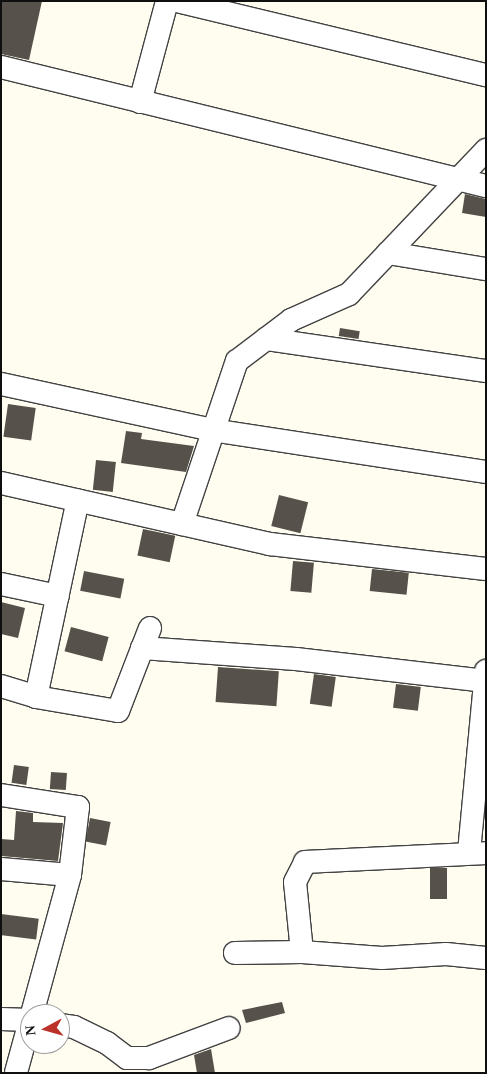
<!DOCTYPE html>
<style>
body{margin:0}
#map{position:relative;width:487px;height:1074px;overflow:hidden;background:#fffdf0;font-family:Georgia,serif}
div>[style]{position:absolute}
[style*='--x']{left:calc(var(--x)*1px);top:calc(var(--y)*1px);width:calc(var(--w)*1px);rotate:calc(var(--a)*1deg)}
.building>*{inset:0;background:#57514b;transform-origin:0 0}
.roads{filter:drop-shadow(1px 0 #424242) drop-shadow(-1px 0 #424242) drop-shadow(0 1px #424242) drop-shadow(0 -1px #424242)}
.minor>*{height:22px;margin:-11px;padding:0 11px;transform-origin:11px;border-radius:11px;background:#fff}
span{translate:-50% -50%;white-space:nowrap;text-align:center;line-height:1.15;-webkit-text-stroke:5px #fff;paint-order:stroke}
.frame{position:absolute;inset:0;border:2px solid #0f0f0f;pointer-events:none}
.north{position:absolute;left:20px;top:1004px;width:50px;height:50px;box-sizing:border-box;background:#fff;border:1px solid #9f9f9f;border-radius:50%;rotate:264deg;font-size:14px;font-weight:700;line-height:20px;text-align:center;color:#0f0f0f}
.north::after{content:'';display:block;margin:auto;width:18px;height:22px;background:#bc3129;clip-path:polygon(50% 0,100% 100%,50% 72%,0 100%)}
</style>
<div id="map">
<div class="building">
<i style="clip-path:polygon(1px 1px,42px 1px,29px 60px,1px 54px)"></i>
<i style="clip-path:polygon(465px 194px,486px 199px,486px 217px,462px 213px)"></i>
<i style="left:340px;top:328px;width:20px;height:8px;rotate:9deg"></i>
<i style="left:8px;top:404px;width:28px;height:33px;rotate:8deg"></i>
<i style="clip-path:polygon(126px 431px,142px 433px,141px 439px,194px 446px,186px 472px,121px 463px)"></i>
<i style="left:96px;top:460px;width:20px;height:30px;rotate:6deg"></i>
<i style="left:279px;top:495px;width:30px;height:32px;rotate:14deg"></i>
<i style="left:143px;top:529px;width:33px;height:27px;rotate:12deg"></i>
<i style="left:293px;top:561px;width:21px;height:30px;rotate:5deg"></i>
<i style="left:372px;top:569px;width:37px;height:22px;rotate:6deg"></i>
<i style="left:84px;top:571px;width:41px;height:20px;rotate:11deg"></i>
<i style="clip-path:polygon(1px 602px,25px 608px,18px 638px,1px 634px)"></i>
<i style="left:71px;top:627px;width:39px;height:25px;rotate:15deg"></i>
<i style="left:218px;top:667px;width:61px;height:35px;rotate:4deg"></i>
<i style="left:314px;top:674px;width:22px;height:30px;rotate:8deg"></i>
<i style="left:396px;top:684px;width:25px;height:24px;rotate:7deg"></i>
<i style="left:14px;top:765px;width:15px;height:18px;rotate:8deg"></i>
<i style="left:51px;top:772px;width:16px;height:17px;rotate:4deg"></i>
<i style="clip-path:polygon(16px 811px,33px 813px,33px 822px,63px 823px,58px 861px,1px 856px,1px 839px,14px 840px)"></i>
<i style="left:90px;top:818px;width:21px;height:24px;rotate:11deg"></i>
<i style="left:447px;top:868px;width:31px;height:17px;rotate:90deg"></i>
<i style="left:1px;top:914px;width:38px;height:21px;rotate:7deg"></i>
<i style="clip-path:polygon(282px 1002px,285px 1013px,246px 1023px,242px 1010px)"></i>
<i style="clip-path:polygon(211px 1049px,215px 1073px,197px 1073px,194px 1055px)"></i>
</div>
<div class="roads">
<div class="minor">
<i style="--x:177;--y:1;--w:318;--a:13.5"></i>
<i style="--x:1;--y:67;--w:499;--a:13.8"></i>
<i style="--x:140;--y:102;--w:105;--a:-75"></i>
<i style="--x:388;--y:253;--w:99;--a:9.3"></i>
<i style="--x:266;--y:339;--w:222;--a:8.3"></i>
<i style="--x:1;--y:384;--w:216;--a:12.3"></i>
<i style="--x:212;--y:430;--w:277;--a:8.7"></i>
<i style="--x:1;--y:483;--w:276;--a:12.8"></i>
<i style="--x:270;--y:544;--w:217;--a:6.6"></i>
<i style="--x:182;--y:524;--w:172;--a:-71.4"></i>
<i style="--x:237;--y:361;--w:68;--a:-37.2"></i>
<i style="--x:291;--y:320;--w:64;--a:-24.1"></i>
<i style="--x:349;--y:294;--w:199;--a:-46.4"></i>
<i style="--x:1;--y:584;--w:58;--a:11.9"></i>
<i style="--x:142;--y:648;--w:154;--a:4.1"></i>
<i style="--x:296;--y:659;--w:191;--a:6.6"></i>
<i style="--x:1;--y:686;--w:37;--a:17"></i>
<i style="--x:36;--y:697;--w:83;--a:9.7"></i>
<i style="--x:118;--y:711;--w:89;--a:-68.9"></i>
<i style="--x:36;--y:697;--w:201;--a:-78"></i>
<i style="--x:1;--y:795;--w:78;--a:8.9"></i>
<i style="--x:78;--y:807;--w:68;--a:96.7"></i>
<i style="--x:70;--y:875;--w:205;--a:105.3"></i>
<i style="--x:469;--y:852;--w:182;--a:-84.6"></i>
<i style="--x:1;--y:869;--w:69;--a:5"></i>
<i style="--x:302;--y:952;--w:70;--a:-95.7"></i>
<i style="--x:295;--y:882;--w:22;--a:-63"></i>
<i style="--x:305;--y:862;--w:181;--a:-2.8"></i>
<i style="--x:235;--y:953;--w:67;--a:-0.9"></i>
<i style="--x:302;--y:952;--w:80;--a:4.3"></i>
<i style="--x:382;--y:958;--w:64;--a:-3.6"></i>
<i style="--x:446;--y:954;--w:40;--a:5.7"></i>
<i style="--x:1;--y:1019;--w:29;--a:2"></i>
<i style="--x:60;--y:1025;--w:14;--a:8"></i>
<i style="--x:74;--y:1027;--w:37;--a:26"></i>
<i style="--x:107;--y:1043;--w:25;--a:37"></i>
<i style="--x:127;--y:1058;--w:22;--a:0"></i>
<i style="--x:149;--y:1058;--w:85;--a:-20.6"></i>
</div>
</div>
<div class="frame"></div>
<div class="north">N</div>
</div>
